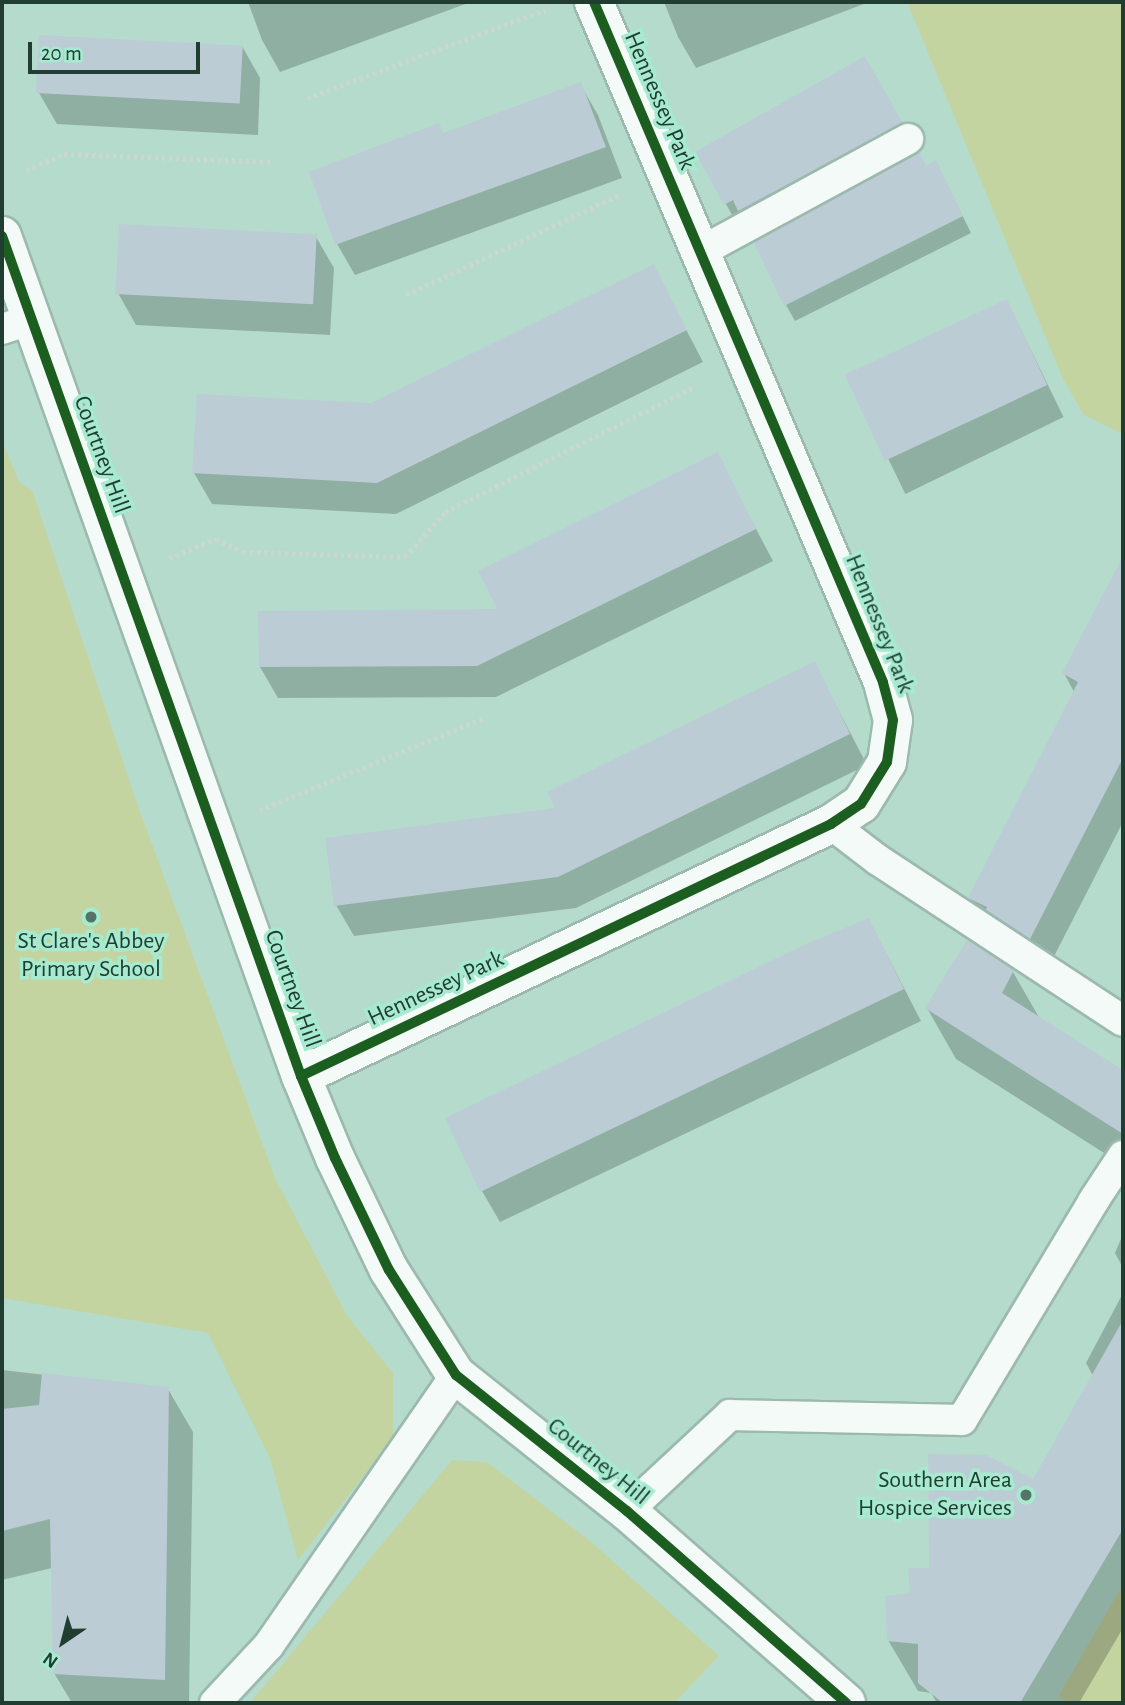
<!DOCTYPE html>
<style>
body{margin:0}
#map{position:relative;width:1125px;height:1705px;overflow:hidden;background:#b5dbcc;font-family:"Alegreya Sans",sans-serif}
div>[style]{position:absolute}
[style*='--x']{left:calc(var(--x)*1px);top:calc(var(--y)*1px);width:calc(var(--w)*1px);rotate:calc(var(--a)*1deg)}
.green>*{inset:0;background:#c3d4a0}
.shadow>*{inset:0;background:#0003;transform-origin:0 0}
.building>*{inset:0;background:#bcccd5;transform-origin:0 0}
.path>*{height:4.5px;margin-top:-2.25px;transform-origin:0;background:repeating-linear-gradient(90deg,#cad7d2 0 3.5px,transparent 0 7px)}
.roads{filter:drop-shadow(2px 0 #9cb9ae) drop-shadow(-2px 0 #9cb9ae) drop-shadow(0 2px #9cb9ae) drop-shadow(0 -2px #9cb9ae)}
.service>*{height:30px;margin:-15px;padding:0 15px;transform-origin:15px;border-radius:15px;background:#f4faf7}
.minor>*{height:38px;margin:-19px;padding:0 19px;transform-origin:19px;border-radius:19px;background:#f4faf7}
.cycleway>*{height:10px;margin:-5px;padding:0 5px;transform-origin:5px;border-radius:5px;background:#1b5e20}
.dots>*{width:19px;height:19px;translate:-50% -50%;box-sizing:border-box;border:4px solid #a6eacf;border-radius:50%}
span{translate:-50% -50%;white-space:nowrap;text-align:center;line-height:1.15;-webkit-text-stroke:7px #a6eacf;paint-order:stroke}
.street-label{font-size:24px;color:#213d32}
.poi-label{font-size:24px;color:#213d32}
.right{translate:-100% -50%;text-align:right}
.frame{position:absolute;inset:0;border:4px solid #213d32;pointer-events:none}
.north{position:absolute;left:28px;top:1607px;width:70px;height:70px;-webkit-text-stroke:5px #a6eacf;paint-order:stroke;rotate:215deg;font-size:19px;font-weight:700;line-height:28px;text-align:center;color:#213d32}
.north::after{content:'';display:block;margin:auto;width:24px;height:32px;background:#213d32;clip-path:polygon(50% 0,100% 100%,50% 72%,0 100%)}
.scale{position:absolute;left:28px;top:42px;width:172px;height:32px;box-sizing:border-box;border:4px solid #213d32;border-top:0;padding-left:9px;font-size:21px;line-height:24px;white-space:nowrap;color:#213d32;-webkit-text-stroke:5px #a6eacf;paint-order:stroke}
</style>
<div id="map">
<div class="green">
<i style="clip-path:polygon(907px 2px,1123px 2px,1123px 434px,1084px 415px,1063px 379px)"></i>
<i style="clip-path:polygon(2px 440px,19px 482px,32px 490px,139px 809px,275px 1178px,346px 1314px,393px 1373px,393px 1438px,298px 1560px,270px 1458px,208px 1333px,2px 1298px)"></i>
<i style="clip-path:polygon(452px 1460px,487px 1462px,590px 1541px,719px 1656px,674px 1703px,250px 1703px)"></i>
<i style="clip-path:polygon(1123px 1584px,1123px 1703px,1070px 1703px,1058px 1697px)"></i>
</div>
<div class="shadow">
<i style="clip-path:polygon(248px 2px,471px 2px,280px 72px,262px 40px)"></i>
<i style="clip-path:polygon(664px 2px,869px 2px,696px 68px,678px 37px)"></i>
<i style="clip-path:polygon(242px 46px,260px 78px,258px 135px,57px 124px,39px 93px)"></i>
<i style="clip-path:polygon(864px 58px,910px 139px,735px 220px,697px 153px)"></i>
<i style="clip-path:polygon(580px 84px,598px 115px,622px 178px,355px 275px,337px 244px,444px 134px)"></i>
<i style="clip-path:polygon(926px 167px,944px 178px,971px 233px,795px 321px,786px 305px)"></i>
<i style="clip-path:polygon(316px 237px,334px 268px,330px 335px,136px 325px,118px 293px)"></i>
<i style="clip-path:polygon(653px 266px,703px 362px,396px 514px,212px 504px,194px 473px,371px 405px)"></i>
<i style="left:1007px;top:301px;width:129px;height:176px;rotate:64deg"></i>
<i style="clip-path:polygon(717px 455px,773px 561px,496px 697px,278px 698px,260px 667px,260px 613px,500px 611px)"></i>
<i style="clip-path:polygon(1123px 558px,1123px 822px,1048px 968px,988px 928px,970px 898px,1074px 692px,1064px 673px)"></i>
<i style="clip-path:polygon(814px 663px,867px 765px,576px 908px,354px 936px,336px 905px,558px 809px)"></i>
<i style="clip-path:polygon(869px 920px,921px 1021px,500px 1222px,482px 1191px)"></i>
<i style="clip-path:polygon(1013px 972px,1040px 1019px,1123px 1072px,1123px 1165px,956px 1059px,927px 1008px)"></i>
<i style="clip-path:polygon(1123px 1234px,1123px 1268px,1115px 1253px)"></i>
<i style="clip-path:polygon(1123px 1293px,1123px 1628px,1079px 1703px,937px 1703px,931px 1693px,918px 1691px,888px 1640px,912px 1594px,931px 1569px,1034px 1481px,1093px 1376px,1086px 1363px)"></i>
<i style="clip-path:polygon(2px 1370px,168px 1389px,193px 1432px,189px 1703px,72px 1703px,54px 1673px,52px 1568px,2px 1580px)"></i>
</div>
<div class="building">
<i style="left:39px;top:35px;width:204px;height:58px;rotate:3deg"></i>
<i style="clip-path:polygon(865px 56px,903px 123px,738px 211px,733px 200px,724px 205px,695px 152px)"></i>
<i style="clip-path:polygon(581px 82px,606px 147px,335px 245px,309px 172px,439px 123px,443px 133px)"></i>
<i style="clip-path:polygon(919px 152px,926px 165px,936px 160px,963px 216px,784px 306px,754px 243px)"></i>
<i style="left:119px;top:224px;width:198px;height:70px;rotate:3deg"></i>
<i style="clip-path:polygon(654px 264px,687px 330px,377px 483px,192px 473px,197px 394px,371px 403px)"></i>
<i style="left:1007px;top:299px;width:95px;height:179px;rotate:65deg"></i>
<i style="clip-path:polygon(718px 452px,756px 529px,477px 666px,259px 667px,258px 611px,497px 609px,478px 571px)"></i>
<i style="clip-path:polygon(1123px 556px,1123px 758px,1030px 939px,986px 910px,987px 907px,968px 898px,1078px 682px,1062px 673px)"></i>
<i style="clip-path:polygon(815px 661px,850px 734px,558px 877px,334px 906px,325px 838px,555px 808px,547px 792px)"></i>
<i style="clip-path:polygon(869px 918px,904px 989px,480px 1192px,445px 1118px,806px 944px)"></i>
<i style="clip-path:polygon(967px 940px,1014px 970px,1002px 993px,1123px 1070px,1123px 1134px,925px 1008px)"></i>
<i style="clip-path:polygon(1123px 1320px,1123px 1529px,1020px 1703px,943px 1703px,918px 1683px,918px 1644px,887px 1641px,885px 1596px,910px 1593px,908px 1568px,929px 1568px,928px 1454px,986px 1455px,1033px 1479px)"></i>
<i style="clip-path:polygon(42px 1373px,169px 1387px,165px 1680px,53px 1674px,50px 1519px,2px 1531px,2px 1409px,39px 1405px)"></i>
</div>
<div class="path">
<i style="--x:307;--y:98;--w:254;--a:-20.3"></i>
<i style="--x:26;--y:170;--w:41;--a:-22.8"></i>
<i style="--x:64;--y:154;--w:209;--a:2.2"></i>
<i style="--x:406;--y:295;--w:238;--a:-25.2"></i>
<i style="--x:169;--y:558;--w:51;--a:-22"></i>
<i style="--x:216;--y:539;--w:30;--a:26"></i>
<i style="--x:243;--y:552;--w:162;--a:1.8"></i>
<i style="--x:405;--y:557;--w:60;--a:-48.4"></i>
<i style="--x:445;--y:512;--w:280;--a:-26.7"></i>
<i style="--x:259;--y:810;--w:243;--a:-22.2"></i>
</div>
<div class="roads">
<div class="service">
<i style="--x:700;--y:252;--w:237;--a:-28.5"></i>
<i style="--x:2;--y:329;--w:29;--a:-18"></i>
<i style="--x:831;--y:824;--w:59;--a:37.5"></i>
<i style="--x:878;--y:860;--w:293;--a:33.3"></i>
<i style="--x:627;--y:1511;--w:141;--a:-43"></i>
<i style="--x:730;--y:1415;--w:232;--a:1.2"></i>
<i style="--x:962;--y:1420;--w:257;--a:-59"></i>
<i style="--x:1094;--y:1200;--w:53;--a:-56.6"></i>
<i style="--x:215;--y:1703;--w:79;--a:-47"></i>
<i style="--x:269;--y:1645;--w:328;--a:-55.3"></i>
</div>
<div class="minor">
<i style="--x:2;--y:236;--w:892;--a:70.41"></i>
<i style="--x:301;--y:1076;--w:89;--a:67.5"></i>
<i style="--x:335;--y:1158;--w:124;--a:64.3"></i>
<i style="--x:389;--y:1270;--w:125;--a:57.5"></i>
<i style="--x:456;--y:1375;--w:218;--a:38.5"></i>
<i style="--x:627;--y:1511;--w:291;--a:41.2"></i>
<i style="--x:301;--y:1076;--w:587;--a:-25.43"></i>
<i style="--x:831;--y:824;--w:36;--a:-34"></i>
<i style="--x:861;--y:804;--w:49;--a:-58.2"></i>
<i style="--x:887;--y:762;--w:42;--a:-81.9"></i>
<i style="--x:893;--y:720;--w:39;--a:-105"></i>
<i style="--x:883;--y:682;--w:739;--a:-113.03"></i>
</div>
</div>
<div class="cycleway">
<i style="--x:2;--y:236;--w:892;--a:70.41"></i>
<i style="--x:301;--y:1076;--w:89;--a:67.5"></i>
<i style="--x:335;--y:1158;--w:124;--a:64.3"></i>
<i style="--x:389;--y:1270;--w:125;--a:57.5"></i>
<i style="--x:456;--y:1375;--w:218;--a:38.5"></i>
<i style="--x:627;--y:1511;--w:291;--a:41.2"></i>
<i style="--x:301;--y:1076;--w:587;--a:-25.43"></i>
<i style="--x:831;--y:824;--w:36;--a:-34"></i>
<i style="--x:861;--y:804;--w:49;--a:-58.2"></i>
<i style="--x:887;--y:762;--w:42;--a:-81.9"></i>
<i style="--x:893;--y:720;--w:39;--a:-105"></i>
<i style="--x:883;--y:682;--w:739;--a:-113.03"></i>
</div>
<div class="dots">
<i style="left:91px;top:917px;background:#557468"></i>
<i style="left:1026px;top:1495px;background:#557468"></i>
</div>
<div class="street-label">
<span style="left:659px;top:101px;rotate:67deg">Hennessey Park</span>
<span style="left:101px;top:455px;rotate:70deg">Courtney Hill</span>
<span style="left:879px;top:624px;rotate:68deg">Hennessey Park</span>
<span style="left:292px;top:989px;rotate:70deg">Courtney Hill</span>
<span style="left:436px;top:989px;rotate:-25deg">Hennessey Park</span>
<span style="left:598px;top:1462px;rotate:39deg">Courtney Hill</span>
</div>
<div class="poi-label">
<span style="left:91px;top:956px">St Clare's Abbey<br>Primary School</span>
<span class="right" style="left:1012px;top:1495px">Southern Area<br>Hospice Services</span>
</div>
<div class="frame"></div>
<div class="north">N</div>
<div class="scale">20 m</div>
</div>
